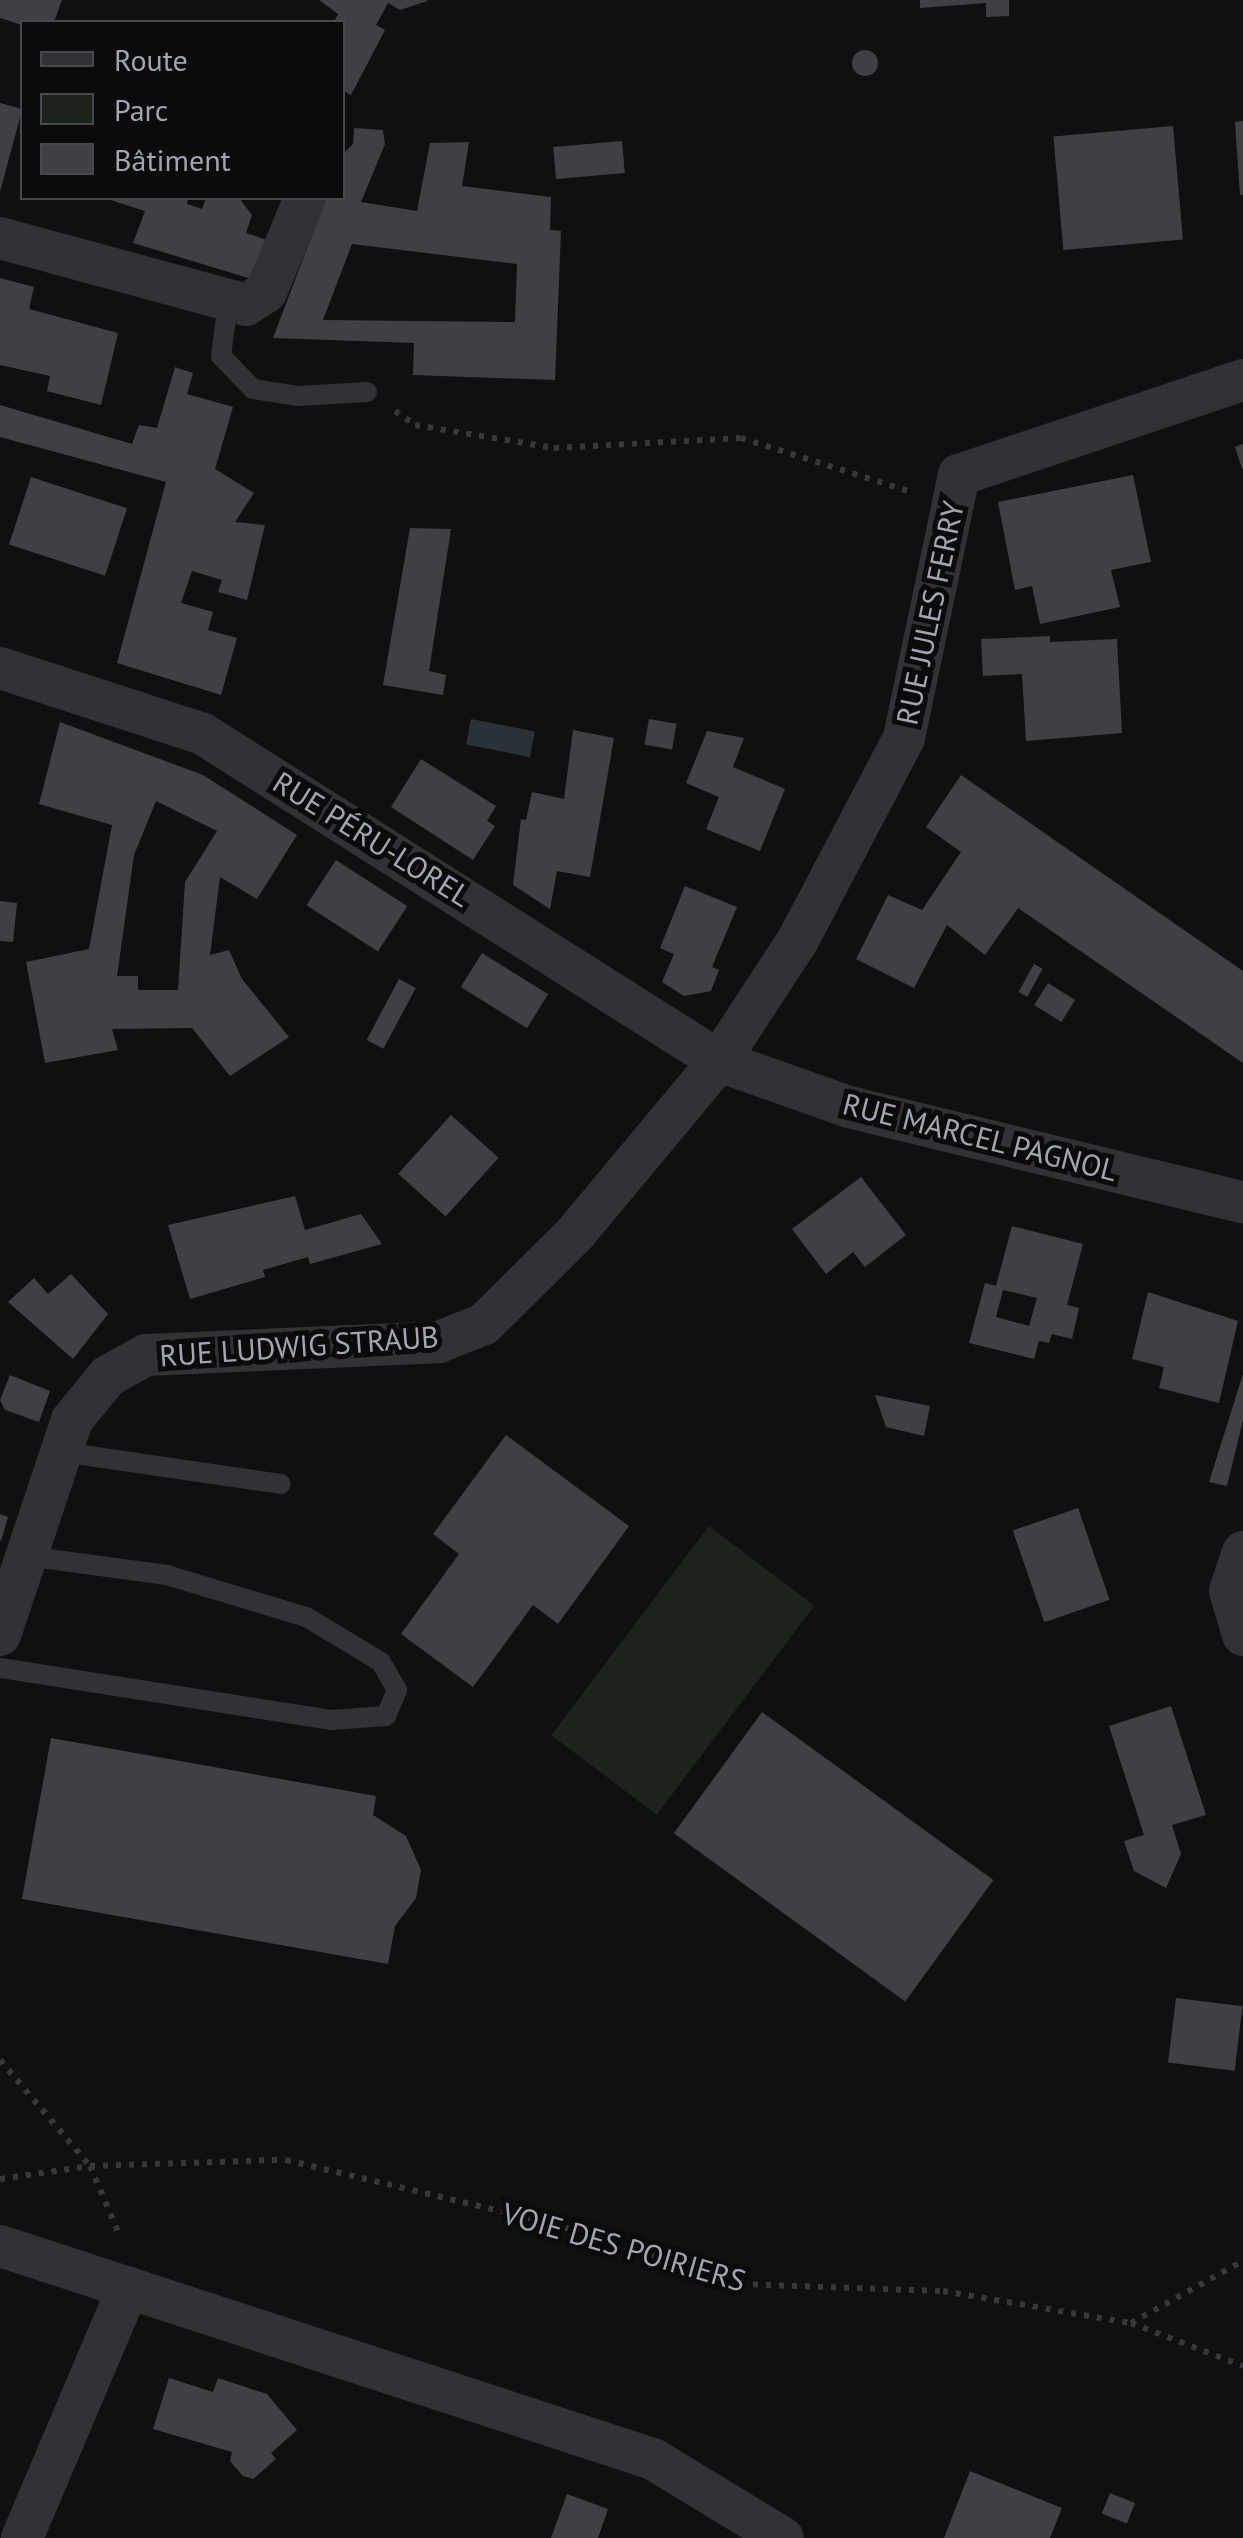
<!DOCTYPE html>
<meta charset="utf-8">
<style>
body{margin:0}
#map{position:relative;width:1243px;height:2538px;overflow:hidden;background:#101011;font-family:"PT Sans",sans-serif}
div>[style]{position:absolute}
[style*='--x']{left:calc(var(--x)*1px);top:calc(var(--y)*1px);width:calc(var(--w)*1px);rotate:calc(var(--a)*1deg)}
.green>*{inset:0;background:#1c231d;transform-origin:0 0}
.water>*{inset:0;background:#2a3238;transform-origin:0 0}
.building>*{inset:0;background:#3f4044;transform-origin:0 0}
.round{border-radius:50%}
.path>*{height:6px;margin-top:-3px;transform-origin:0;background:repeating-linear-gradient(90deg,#37383c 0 5px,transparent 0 13px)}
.service>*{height:20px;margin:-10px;padding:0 10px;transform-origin:10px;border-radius:10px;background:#313236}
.minor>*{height:42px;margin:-21px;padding:0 21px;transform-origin:21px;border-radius:21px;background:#313236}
span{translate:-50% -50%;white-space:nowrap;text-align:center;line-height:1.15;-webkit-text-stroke:10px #0b0b0c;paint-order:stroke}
.street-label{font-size:30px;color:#a1a6b1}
.legend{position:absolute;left:20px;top:20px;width:325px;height:180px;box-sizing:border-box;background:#0b0b0c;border:2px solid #47494e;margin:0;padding:12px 18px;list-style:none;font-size:30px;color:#a1a6b1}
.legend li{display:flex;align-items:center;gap:20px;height:50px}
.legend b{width:50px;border:2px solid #47494e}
</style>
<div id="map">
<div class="green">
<i style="left:709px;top:1526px;width:132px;height:262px;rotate:37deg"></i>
</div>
<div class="water">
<i style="left:471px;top:719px;width:65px;height:26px;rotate:11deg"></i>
</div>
<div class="building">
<i style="clip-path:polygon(0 0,62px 0,54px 22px,22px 25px,0 18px)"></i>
<i style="clip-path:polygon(319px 0,427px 0,427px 1px,400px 10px,388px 3px,376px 25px,385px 30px,351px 95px,342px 90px,342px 22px,334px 22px,338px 14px)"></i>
<i style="clip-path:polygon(920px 0,1009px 0,1009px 16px,986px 17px,986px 3px,920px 8px)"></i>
<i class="round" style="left:852px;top:50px;width:26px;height:26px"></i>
<i style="left:0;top:103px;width:23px;height:97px;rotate:15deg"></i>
<i style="clip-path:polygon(1243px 121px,1243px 195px,1240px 195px,1235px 122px)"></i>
<i style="left:1173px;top:126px;width:114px;height:120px;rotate:85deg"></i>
<i style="clip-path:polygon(evenodd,354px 128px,383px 130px,385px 144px,361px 202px,417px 211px,430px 143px,469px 142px,462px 186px,551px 197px,550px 230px,561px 231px,555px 380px,413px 375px,414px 343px,273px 338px,326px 198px,342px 198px,342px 155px,353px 144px,354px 128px,352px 244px,517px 264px,515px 322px,323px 320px,352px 244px)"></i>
<i style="left:622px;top:141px;width:32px;height:69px;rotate:85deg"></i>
<i style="clip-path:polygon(104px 198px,188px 198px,187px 204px,202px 209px,206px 198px,239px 198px,252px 215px,246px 233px,273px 242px,255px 280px,133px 243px,145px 211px)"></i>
<i style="clip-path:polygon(0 278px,34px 287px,29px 309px,118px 333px,101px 405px,47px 391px,50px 376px,0 365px)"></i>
<i style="clip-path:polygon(175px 367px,193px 373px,187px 394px,233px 407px,215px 469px,254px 493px,235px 522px,265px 525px,247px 600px,218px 592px,222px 580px,192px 571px,181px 603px,213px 612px,208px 630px,237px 638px,221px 695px,117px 663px,166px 482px,0 437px,0 405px,132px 444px,139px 425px,157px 428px)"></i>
<i style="clip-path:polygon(1243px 444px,1243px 469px,1242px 469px,1235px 447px)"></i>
<i style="clip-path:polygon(1133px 475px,1151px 562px,1111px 570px,1120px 607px,1040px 624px,1032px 586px,1015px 590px,998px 502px)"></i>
<i style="left:31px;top:477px;width:101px;height:71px;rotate:18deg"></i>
<i style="clip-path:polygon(410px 528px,451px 529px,429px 671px,446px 675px,443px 695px,383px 685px)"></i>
<i style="clip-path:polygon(1050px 636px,1050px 642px,1117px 639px,1122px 733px,1026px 741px,1022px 674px,983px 676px,981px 639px)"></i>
<i style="left:649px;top:719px;width:28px;height:26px;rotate:10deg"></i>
<i style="clip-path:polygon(evenodd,60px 722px,203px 775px,297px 835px,257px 899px,220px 877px,210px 955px,229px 950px,242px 979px,289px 1037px,230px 1076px,192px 1028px,112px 1029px,118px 1050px,45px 1063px,26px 962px,89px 949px,112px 825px,39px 804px,60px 722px,156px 801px,217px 831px,185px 882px,178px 990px,138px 990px,138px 976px,117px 976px,134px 855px,156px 801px)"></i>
<i style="clip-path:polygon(573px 730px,614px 738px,590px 877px,557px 871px,550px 909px,513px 885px,521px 819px,526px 820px,532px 792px,564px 799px)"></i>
<i style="clip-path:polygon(707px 731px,744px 738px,733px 767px,785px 789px,760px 851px,706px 829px,719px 797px,686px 783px)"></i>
<i style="clip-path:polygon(421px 759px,496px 806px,487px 821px,495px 826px,473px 860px,391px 807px)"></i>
<i style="clip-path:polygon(961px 775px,1243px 971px,1243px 1063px,1018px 908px,985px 955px,947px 925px,914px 988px,856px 959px,888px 895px,922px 910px,961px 852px,926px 827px)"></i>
<i style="left:336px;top:860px;width:85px;height:54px;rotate:33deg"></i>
<i style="clip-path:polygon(685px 886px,737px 907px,712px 967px,719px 970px,711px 991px,684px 996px,662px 982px,674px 954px,660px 948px)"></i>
<i style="clip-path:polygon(0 901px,17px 903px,13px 942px,0 941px)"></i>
<i style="left:482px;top:953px;width:78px;height:40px;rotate:32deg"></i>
<i style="left:1034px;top:964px;width:10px;height:32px;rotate:29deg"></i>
<i style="left:399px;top:979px;width:19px;height:69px;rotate:28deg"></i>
<i style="left:1048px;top:983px;width:32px;height:26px;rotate:32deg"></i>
<i style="left:451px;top:1115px;width:64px;height:79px;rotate:42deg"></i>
<i style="clip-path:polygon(861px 1177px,906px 1235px,865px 1267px,853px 1252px,826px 1274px,792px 1229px)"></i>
<i style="clip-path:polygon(295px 1196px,305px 1230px,361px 1214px,382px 1244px,310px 1264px,308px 1257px,263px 1270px,265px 1277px,190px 1299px,168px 1225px)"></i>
<i style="clip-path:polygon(evenodd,1012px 1226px,1083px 1244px,1067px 1305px,1079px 1308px,1072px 1339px,1052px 1334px,1049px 1343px,1039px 1341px,1034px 1359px,969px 1343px,985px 1283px,996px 1286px,1012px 1226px,1003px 1290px,1037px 1298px,1029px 1326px,996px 1317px,1003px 1290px)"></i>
<i style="clip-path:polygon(71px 1274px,108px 1314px,73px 1359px,8px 1302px,34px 1278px,48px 1294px)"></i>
<i style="clip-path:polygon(1148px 1292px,1238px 1321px,1219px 1403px,1159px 1388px,1164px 1367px,1132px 1359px)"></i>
<i style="clip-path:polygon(1243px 1374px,1243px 1420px,1227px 1486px,1209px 1482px)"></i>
<i style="clip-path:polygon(10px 1375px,50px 1391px,39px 1422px,5px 1410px,0 1400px)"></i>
<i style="clip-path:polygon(875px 1395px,930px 1406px,924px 1436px,886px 1427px)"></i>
<i style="clip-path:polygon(506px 1435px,629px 1526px,558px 1624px,533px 1605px,473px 1687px,401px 1634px,459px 1554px,433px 1534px)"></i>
<i style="left:1078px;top:1508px;width:97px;height:69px;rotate:71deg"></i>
<i style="clip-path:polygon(0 1514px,8px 1517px,1px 1541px,0 1540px)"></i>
<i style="clip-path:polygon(1171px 1706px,1206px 1815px,1172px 1825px,1181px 1854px,1166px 1888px,1134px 1871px,1124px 1841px,1144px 1835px,1109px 1726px)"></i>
<i style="left:762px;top:1712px;width:286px;height:150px;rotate:36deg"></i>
<i style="clip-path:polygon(51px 1738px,376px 1796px,373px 1815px,406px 1836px,421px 1870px,416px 1898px,395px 1926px,388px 1964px,22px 1899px)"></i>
<i style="left:1176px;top:1998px;width:67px;height:65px;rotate:7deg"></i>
<i style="clip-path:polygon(169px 2378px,213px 2392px,218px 2378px,267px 2394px,297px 2430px,271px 2453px,276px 2459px,253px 2479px,243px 2476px,230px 2461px,232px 2452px,153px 2429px)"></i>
<i style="clip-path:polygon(970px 2471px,1062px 2508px,1050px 2538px,944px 2538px)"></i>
<i style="left:1110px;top:2493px;width:27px;height:22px;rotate:22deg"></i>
<i style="clip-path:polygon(567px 2494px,608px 2509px,598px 2538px,551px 2538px)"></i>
</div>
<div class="path">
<i style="--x:395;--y:411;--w:24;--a:35"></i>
<i style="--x:415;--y:425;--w:141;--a:9.4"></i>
<i style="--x:554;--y:448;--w:187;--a:-3.1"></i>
<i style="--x:741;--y:438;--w:175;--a:17.6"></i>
<i style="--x:0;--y:2060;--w:139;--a:49.7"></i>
<i style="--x:90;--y:2166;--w:74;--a:66.9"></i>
<i style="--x:0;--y:2179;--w:91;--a:-8.2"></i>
<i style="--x:90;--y:2166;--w:196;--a:-1.8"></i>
<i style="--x:286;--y:2160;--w:272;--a:13.4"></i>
<i style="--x:551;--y:2223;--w:199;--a:17.9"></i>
<i style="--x:740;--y:2284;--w:203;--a:2"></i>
<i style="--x:943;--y:2291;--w:191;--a:9.7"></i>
<i style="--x:1131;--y:2323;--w:120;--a:21"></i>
<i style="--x:1131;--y:2323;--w:128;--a:-29"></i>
</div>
<div class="service">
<i style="--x:228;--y:303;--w:53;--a:97.5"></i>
<i style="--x:221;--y:356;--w:46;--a:45.9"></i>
<i style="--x:253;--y:389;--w:46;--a:8.8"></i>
<i style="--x:298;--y:396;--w:69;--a:-3.3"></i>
<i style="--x:62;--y:1452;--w:221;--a:8.3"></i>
<i style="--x:0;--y:1668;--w:335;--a:8.9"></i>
<i style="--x:331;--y:1720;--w:55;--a:-4.2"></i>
<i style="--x:386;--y:1716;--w:28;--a:-67"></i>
<i style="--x:397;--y:1690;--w:32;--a:-120"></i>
<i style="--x:381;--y:1662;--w:87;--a:-149"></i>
<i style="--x:306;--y:1617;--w:145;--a:-163.2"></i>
<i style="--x:167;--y:1575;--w:142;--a:-172.3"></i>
</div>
<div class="minor">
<i style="--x:0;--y:238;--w:255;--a:15.2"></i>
<i style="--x:246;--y:305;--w:24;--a:-33"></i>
<i style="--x:266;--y:292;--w:102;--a:-67.5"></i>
<i style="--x:0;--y:668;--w:213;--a:18"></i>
<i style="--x:203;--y:734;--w:611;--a:32.36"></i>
<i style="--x:719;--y:1061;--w:138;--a:19.5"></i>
<i style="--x:849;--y:1107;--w:405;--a:13.6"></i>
<i style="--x:1243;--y:1552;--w:41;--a:108.4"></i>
<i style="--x:1230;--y:1591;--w:46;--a:73.5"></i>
<i style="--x:0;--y:1635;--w:227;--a:-71.5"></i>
<i style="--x:72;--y:1420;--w:57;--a:-50.7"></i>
<i style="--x:108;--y:1376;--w:43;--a:-28.9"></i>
<i style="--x:146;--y:1355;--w:293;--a:-2.5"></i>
<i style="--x:439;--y:1342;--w:48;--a:-21.8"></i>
<i style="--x:484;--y:1324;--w:127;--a:-44.7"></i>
<i style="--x:574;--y:1235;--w:226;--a:-50.2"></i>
<i style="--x:719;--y:1061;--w:145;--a:-56.9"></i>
<i style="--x:798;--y:940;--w:228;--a:-62.3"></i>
<i style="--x:904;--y:738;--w:269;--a:-78.2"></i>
<i style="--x:959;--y:475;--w:299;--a:-18.5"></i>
<i style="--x:0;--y:2246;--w:687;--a:18.07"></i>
<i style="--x:653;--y:2459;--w:152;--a:31.3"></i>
<i style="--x:22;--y:2538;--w:272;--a:-67"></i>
</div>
<div class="street-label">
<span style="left:930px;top:613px;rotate:-78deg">RUE JULES FERRY</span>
<span style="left:372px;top:839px;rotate:32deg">RUE PÉRU-LOREL</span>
<span style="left:980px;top:1137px;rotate:14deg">RUE MARCEL PAGNOL</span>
<span style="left:299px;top:1346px;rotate:-4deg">RUE LUDWIG STRAUB</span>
<span style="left:624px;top:2247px;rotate:16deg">VOIE DES POIRIERS</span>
</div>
<ul class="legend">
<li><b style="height:12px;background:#313236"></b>Route</li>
<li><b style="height:28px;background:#1c231d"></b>Parc</li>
<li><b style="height:28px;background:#3f4044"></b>Bâtiment</li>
</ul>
</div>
